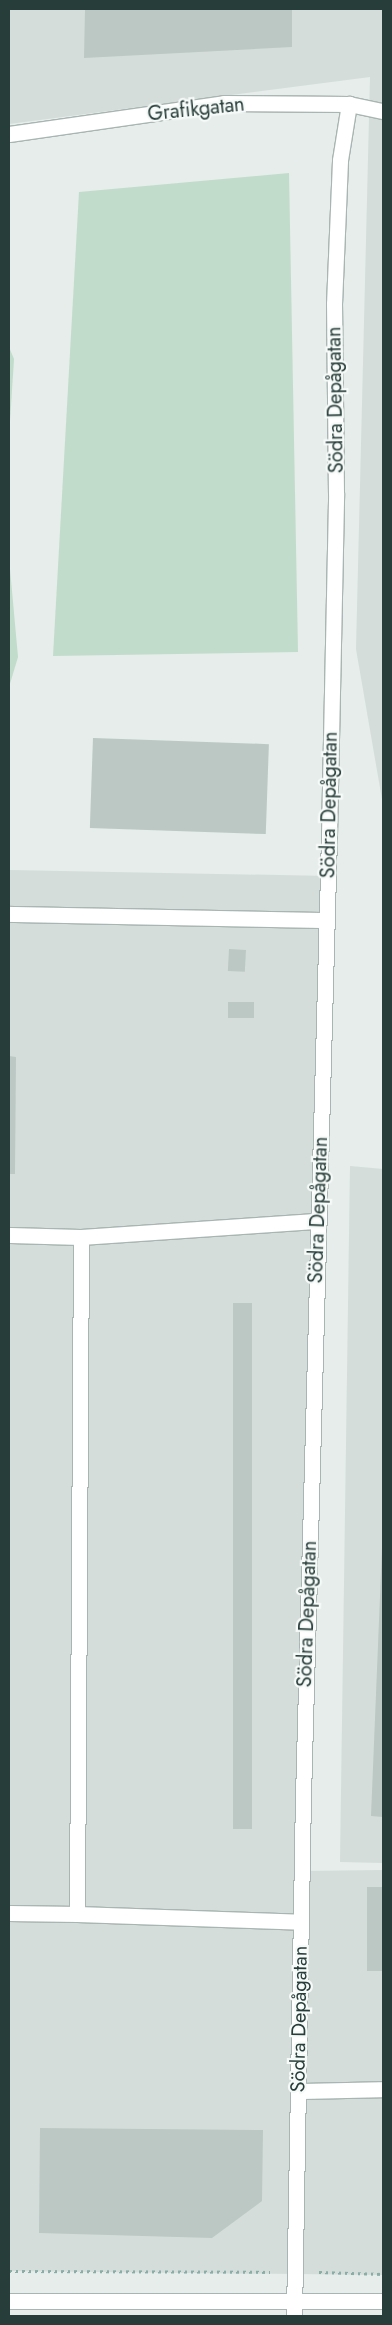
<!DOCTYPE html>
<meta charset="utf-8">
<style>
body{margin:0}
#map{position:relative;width:392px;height:2325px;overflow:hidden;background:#e6edeb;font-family:Jost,sans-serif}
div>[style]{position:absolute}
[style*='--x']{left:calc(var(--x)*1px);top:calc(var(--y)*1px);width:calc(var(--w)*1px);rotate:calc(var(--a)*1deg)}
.built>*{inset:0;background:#d4ddda}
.green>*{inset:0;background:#c2dccb}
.building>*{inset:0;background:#bbc8c4;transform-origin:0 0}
.path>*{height:3px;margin-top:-1.5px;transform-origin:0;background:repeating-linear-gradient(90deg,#8aada5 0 2.5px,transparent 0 6.5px)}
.roads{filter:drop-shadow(1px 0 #a9b5b2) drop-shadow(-1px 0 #a9b5b2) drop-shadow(0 1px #a9b5b2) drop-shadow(0 -1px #a9b5b2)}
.minor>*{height:15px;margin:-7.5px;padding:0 7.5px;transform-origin:7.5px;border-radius:7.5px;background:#fff}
span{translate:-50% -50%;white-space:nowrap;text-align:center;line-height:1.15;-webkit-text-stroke:4.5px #f6faf8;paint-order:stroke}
.street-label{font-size:20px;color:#273d39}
.frame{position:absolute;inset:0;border:10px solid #273d39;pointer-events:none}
</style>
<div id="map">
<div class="built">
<i style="clip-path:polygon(9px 9px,383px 9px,383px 805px,356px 649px,370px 77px,9px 124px)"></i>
<i style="clip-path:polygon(9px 870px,329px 876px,306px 1871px,383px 1870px,383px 2275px,9px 2271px)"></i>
<i style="clip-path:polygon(350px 1166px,383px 1169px,383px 1863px,340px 1862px)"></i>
</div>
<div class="green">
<i style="clip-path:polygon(289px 173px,298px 652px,53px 656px,79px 192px)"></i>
<i style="clip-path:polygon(9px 347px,14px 359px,9px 437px)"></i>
<i style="clip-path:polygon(9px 558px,18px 657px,9px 687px)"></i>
</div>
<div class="building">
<i style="clip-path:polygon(85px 9px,292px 9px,292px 47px,84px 58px)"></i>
<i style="left:93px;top:738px;width:176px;height:90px;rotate:2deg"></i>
<i style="left:229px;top:949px;width:17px;height:22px;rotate:3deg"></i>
<i style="left:254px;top:1002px;width:16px;height:26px;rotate:90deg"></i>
<i style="clip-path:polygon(9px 1056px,16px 1057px,15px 1174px,9px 1174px)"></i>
<i style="left:233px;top:1303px;width:19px;height:526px"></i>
<i style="clip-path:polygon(382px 1547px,383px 1547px,383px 1817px,371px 1816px)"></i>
<i style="left:367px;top:1887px;width:16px;height:84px"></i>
<i style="clip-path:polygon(40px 2128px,263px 2130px,262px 2201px,212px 2238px,39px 2233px)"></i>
</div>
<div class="path">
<i style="--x:9;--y:2271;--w:261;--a:0.2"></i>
<i style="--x:319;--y:2272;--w:64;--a:1.8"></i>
</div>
<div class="roads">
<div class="minor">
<i style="--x:9;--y:134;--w:217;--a:-8.2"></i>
<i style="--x:224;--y:103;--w:125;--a:0.5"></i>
<i style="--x:349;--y:104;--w:35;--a:12"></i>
<i style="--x:9;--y:914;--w:317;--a:1.1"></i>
<i style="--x:9;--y:1235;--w:72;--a:1.6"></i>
<i style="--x:81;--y:1237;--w:677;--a:90.34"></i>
<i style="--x:77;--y:1914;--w:68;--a:-179.2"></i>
<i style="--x:81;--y:1237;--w:238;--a:-3.9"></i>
<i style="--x:77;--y:1914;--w:224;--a:2"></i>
<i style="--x:298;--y:2091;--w:85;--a:-1.3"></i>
<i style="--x:9;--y:2301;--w:374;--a:0"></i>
<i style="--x:294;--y:2316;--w:519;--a:-89.01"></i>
<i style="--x:303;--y:1797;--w:962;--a:-88.45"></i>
<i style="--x:329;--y:835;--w:342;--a:-88.8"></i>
<i style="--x:336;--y:493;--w:189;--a:-90.6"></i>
<i style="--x:334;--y:304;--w:144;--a:-87.6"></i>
<i style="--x:340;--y:160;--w:57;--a:-80.9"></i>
</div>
</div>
<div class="street-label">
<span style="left:196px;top:109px;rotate:-6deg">Grafikgatan</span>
<span style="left:335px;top:400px;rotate:-91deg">Södra Depågatan</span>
<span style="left:329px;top:805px;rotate:-89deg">Södra Depågatan</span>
<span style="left:318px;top:1210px;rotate:-88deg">Södra Depågatan</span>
<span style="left:307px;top:1614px;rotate:-88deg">Södra Depågatan</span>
<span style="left:299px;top:2019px;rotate:-89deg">Södra Depågatan</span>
</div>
<div class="frame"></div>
</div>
